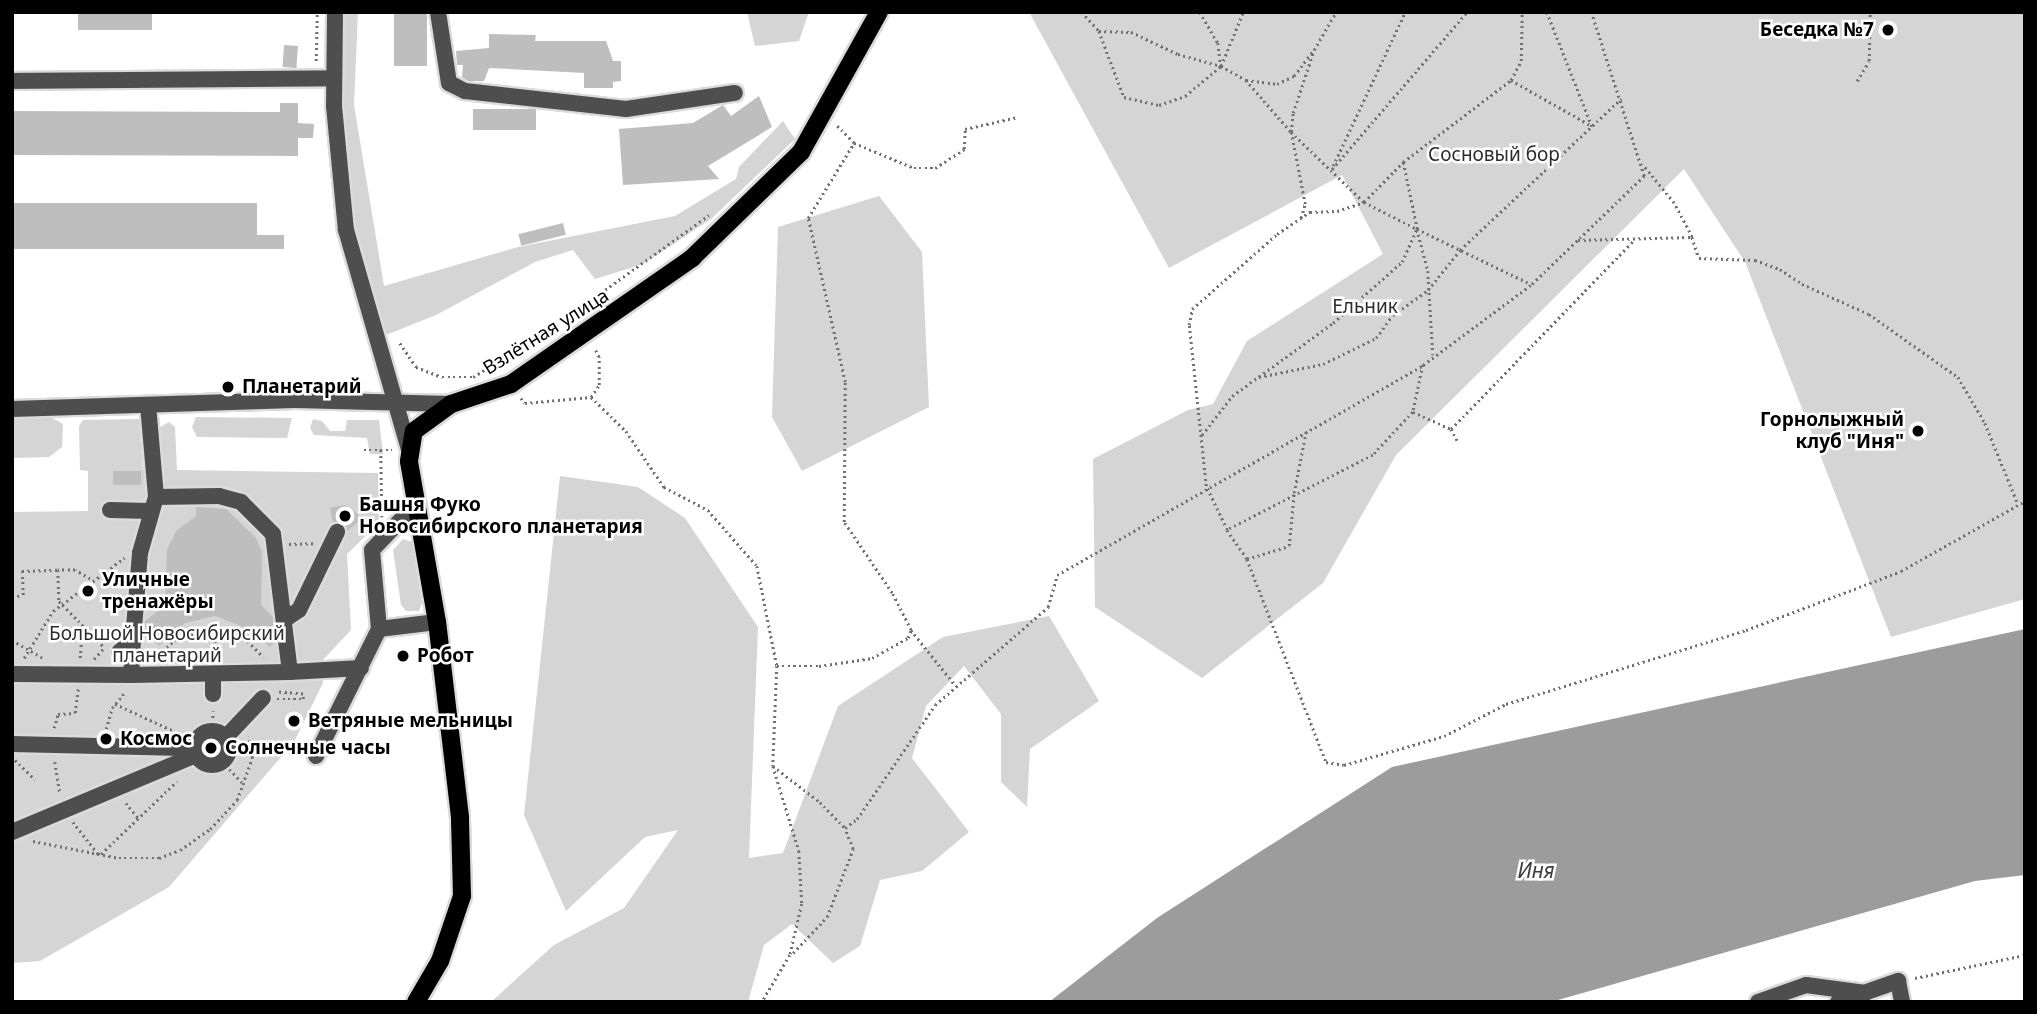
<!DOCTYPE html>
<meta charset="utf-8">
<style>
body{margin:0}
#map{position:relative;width:2037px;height:1014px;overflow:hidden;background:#fff;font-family:"Noto Sans",sans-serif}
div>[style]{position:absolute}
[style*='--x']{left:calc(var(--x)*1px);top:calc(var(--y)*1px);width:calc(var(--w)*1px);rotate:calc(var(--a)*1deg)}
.green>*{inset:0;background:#d5d5d5}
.water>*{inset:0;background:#9c9c9c}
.building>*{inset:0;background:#bebebe;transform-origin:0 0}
.path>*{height:2.5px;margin-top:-1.25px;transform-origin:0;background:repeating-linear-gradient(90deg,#707070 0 2px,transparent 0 5.5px)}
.roads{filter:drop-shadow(2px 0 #dbdbdb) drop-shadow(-2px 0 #dbdbdb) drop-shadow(0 2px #dbdbdb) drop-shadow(0 -2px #dbdbdb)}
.minor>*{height:16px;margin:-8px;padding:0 8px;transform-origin:8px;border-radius:8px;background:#4e4e4e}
.minor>.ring{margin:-8px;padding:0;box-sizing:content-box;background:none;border:16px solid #4e4e4e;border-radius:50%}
.major>*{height:18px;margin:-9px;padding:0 9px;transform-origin:9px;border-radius:9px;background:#000}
.dots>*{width:19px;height:19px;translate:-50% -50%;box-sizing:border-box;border:4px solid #fff;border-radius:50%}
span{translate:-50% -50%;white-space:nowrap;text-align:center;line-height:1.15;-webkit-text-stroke:5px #fff;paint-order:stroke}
.poi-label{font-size:19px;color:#000;font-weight:700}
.right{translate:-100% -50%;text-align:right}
.left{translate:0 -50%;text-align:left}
.park-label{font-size:19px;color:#2c2c2c}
.street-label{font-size:19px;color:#000}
.water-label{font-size:21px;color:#3d3d3d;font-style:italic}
.frame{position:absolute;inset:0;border:14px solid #000;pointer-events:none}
</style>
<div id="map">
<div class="green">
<i style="clip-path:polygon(341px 12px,358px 12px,354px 105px,384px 286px,518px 247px,675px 216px,736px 179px,739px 167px,783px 121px,795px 139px,711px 219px,643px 264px,595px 279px,573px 250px,535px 262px,436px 315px,381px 337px,353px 231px,339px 82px)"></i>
<i style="clip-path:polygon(747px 12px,809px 12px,799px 41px,755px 46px)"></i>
<i style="clip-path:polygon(1029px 12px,2025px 12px,2025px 599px,1891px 637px,1745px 262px,1684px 169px,1396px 455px,1323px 583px,1202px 678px,1095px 607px,1093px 459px,1188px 410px,1213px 404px,1247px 341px,1383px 254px,1342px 175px,1169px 268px)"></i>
<i style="clip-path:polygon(879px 196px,922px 252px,929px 407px,802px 471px,772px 417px,778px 227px)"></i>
<i style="clip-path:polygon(45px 414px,63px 424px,62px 447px,49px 457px,12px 458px,12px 416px)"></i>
<i style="clip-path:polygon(292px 418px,287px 438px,197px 437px,192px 427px,196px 417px)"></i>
<i style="clip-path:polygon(139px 419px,143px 469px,161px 470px,160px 427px,169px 422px,175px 427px,177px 470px,378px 473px,379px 523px,347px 554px,351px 630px,320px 663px,323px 683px,294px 742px,169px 887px,40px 961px,12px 963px,12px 512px,88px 511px,88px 471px,80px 470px,79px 426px,83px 420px)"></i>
<i style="clip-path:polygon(313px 419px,322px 421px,330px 431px,345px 431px,347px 420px,379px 420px,383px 454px,370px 454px,367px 438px,314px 435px,310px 428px)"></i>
<i style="clip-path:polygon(560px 476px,638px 487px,685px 518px,758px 627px,749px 858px,783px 853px,838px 706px,943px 637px,1049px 616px,1099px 701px,1030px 749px,1027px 807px,1001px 782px,1001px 714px,964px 666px,926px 706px,912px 758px,969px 832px,922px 871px,880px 880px,860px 946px,833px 963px,792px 924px,764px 945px,748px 1002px,491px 1002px,554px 945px,624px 908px,678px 830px,645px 837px,566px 911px,524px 815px)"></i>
<i style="clip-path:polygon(403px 539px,412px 542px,422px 603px,419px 611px,406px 611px,401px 605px,393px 550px)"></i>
</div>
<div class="water">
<i style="clip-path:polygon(2025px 629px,2025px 875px,1975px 881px,1551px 1002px,1049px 1002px,1157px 918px,1392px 767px)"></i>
</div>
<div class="building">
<i style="left:78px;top:12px;width:74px;height:18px"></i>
<i style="left:394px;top:12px;width:33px;height:54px"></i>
<i style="clip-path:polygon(489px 34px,536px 35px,535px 41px,606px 41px,613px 61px,621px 61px,621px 81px,613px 82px,613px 88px,584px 88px,584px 73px,489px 68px,484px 81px,468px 81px,462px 77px,463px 65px,457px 65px,456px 51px,489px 48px)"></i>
<i style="left:284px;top:45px;width:14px;height:22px;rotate:4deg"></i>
<i style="clip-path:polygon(759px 96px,772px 127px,708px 166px,719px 179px,623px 185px,619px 129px,693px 123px,723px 105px,731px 116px)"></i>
<i style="clip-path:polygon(280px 103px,298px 103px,298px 123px,314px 124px,313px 138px,298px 138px,298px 156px,12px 155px,12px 111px,280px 112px)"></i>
<i style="left:536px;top:109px;width:21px;height:63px;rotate:90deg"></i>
<i style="clip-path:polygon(12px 203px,257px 203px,257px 235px,284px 235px,284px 249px,12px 249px)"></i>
<i style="left:563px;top:223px;width:12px;height:46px;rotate:76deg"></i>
<i style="left:113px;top:471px;width:28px;height:14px"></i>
<i style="clip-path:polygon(345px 505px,358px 514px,357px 523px,347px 531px,342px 523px,333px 523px,330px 508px)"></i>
<i style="clip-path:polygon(196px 507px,226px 509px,256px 538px,262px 552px,261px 605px,273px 617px,276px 641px,270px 647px,246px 628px,215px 616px,185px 623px,159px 646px,144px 632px,145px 621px,165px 605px,167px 550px,176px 531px,196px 516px)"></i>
</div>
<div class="path">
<i style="--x:1082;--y:12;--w:25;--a:48"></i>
<i style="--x:1099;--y:31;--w:71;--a:69.3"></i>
<i style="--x:1124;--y:97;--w:36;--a:13"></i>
<i style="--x:1159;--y:105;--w:28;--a:-19"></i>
<i style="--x:1185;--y:96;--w:47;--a:-39.8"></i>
<i style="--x:1221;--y:66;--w:58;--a:-67.8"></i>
<i style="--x:1200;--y:12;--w:36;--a:60"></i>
<i style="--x:1218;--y:43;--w:23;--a:83"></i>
<i style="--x:1221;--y:66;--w:29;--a:29"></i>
<i style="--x:1246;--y:80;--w:69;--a:49.1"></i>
<i style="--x:1291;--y:132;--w:101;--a:43.8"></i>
<i style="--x:1364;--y:202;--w:59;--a:27"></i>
<i style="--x:1417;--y:229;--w:43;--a:75.3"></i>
<i style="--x:1428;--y:271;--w:84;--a:86.6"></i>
<i style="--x:1547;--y:12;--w:123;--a:68.5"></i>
<i style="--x:1099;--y:31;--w:32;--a:2"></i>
<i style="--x:1131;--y:32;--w:52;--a:25.1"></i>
<i style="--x:1178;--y:54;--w:45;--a:15.6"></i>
<i style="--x:316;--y:61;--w:49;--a:-88.8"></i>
<i style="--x:1246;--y:80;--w:31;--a:7"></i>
<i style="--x:1277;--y:84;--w:19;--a:-25"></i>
<i style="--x:1294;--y:76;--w:31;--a:-53"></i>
<i style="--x:1511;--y:80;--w:93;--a:29.6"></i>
<i style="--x:1857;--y:81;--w:23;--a:-59"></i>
<i style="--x:1869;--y:61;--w:49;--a:-88.8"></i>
<i style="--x:854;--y:143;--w:65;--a:22.6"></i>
<i style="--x:914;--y:168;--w:21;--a:0"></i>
<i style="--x:935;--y:168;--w:35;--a:-33"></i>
<i style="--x:964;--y:149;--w:20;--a:-87"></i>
<i style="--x:965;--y:129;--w:54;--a:-12.8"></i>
<i style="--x:1333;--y:166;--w:170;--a:-64.9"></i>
<i style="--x:1332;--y:169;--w:207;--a:-49.3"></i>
<i style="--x:1301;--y:218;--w:15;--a:-74"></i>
<i style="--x:1305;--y:204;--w:73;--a:-101"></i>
<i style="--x:1291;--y:132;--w:19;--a:-84"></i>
<i style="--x:1293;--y:113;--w:66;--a:-71.6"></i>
<i style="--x:1314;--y:50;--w:44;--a:-59.9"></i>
<i style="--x:1417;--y:229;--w:127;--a:25.8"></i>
<i style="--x:1692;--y:237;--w:22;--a:72"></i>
<i style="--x:1699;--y:258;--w:56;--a:2"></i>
<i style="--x:1755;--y:260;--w:27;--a:20"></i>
<i style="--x:1780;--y:269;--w:27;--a:34"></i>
<i style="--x:1802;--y:284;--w:73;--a:24.1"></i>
<i style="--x:1869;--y:314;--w:109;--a:35.3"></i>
<i style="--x:1958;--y:377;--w:53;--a:59.6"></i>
<i style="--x:1985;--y:423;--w:87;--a:67.8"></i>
<i style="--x:1578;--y:240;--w:114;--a:-1.5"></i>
<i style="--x:1692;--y:237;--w:38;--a:-118"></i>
<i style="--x:1674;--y:203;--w:50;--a:-129.4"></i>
<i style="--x:400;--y:343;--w:29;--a:56"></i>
<i style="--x:416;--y:367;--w:28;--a:21"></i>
<i style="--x:442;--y:377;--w:31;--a:0"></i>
<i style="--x:473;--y:377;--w:98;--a:-32.1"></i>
<i style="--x:556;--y:325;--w:188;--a:-35.7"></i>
<i style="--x:1423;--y:365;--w:48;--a:102"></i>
<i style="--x:1413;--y:412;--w:59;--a:132.9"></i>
<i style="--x:1373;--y:455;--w:164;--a:152.8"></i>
<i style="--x:1227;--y:530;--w:49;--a:-115.5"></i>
<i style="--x:1206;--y:486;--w:162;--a:-96"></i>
<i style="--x:1189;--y:325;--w:16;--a:-79"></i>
<i style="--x:1192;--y:309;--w:113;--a:-41.4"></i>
<i style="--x:1277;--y:234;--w:40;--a:-34"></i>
<i style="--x:1310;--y:212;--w:27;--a:-2"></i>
<i style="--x:1337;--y:211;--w:28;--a:-18"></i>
<i style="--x:1364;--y:202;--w:56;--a:-45.7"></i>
<i style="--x:1403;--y:162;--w:136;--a:-37.2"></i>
<i style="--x:1511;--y:80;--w:21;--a:-62"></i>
<i style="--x:1521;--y:61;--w:49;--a:-88.8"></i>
<i style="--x:1259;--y:377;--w:65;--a:-11.5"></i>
<i style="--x:1323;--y:364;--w:59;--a:-26.1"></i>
<i style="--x:1376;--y:338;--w:29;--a:-54"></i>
<i style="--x:1393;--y:315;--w:43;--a:-35.5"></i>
<i style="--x:1428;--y:290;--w:51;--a:-51.3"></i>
<i style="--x:1460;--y:250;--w:221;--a:-43.2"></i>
<i style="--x:591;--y:397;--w:14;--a:-56"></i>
<i style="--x:599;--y:385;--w:28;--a:-90"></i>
<i style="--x:599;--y:357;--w:10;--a:-119"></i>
<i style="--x:521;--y:398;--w:6;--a:51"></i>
<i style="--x:525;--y:403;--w:66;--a:-5.2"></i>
<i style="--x:591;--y:397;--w:49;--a:44.2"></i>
<i style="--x:626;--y:431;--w:68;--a:55.8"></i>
<i style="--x:664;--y:487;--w:50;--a:27.6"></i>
<i style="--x:708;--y:510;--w:74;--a:48.8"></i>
<i style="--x:757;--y:566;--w:102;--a:78.7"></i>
<i style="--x:777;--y:666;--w:100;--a:92.3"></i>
<i style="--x:773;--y:766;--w:89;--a:73"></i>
<i style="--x:799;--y:851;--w:53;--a:86.8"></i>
<i style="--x:802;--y:904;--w:52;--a:103.2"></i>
<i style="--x:790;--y:955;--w:55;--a:120.8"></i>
<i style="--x:1413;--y:412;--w:42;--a:24.1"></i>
<i style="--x:1451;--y:429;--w:13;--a:61"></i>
<i style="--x:1451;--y:429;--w:263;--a:-45.9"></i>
<i style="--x:1202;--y:435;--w:49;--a:-52.4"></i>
<i style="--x:1232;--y:396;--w:125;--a:-35.9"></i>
<i style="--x:1333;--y:323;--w:92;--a:-41.5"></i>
<i style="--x:1402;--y:262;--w:36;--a:-66"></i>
<i style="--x:1417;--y:229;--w:68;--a:-101.8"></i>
<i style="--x:364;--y:450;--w:28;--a:0"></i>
<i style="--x:381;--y:450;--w:67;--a:89.1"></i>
<i style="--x:1294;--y:493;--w:63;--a:-79"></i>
<i style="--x:1227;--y:530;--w:35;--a:55"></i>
<i style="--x:1247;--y:559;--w:218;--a:68.7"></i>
<i style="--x:1326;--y:762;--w:18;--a:9"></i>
<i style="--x:1344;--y:765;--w:104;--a:-16.2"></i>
<i style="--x:1444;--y:736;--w:70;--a:-27.3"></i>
<i style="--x:1506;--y:704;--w:251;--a:-17.1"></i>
<i style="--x:1746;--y:630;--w:166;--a:-20.8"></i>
<i style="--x:1901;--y:571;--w:142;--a:-29.4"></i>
<i style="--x:289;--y:544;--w:25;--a:-2"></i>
<i style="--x:1247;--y:559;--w:44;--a:-17.2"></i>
<i style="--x:1289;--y:546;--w:53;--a:-84.6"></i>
<i style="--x:90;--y:579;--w:17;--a:-149"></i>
<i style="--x:75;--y:570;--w:17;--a:180"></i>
<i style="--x:58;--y:570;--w:31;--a:88"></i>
<i style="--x:59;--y:601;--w:64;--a:45.6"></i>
<i style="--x:12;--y:597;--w:11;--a:-10"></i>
<i style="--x:23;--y:595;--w:24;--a:-92"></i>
<i style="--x:22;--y:571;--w:36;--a:-2"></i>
<i style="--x:911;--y:630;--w:70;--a:51.3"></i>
<i style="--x:12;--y:640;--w:36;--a:30"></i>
<i style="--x:24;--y:658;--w:55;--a:-58.3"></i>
<i style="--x:53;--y:611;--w:89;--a:-36.7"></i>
<i style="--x:80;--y:658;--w:32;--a:-86"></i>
<i style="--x:154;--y:658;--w:28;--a:-41"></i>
<i style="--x:175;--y:640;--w:39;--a:-19"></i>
<i style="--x:212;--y:627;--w:34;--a:17"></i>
<i style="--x:244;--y:637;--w:28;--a:46"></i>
<i style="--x:94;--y:659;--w:13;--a:-48"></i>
<i style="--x:214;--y:659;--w:32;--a:-88"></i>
<i style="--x:777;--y:666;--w:42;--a:0"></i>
<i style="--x:819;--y:666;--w:54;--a:-8.6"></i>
<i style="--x:872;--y:658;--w:41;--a:-29.1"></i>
<i style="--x:908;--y:638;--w:9;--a:-69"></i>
<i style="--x:911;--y:630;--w:42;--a:-117.2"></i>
<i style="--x:892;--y:593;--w:86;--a:-124.1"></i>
<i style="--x:844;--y:522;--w:140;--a:-89.6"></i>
<i style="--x:845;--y:382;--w:168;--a:-102.7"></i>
<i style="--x:808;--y:218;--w:88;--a:-58.5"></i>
<i style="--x:854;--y:143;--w:27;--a:-135"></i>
<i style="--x:277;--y:699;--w:26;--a:0"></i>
<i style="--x:303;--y:699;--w:5;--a:-90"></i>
<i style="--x:303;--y:694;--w:24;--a:-175"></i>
<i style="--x:115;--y:704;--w:65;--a:24.6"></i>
<i style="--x:212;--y:723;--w:12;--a:-85"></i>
<i style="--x:54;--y:728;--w:15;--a:-74"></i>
<i style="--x:58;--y:714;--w:17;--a:-3"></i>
<i style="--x:75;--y:713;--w:24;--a:-83"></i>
<i style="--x:106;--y:729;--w:22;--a:-74"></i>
<i style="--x:112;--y:708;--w:21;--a:-51"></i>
<i style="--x:15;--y:760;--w:28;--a:44"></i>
<i style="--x:222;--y:761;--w:33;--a:47"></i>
<i style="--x:55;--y:762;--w:32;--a:81"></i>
<i style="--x:773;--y:766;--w:59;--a:37.5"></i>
<i style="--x:820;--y:802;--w:36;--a:46"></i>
<i style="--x:845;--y:828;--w:15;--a:-37"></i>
<i style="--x:857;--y:819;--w:138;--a:-55.6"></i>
<i style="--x:935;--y:705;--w:150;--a:-40.9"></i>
<i style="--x:1048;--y:607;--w:33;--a:-74"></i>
<i style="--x:1057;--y:575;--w:422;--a:-29.8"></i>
<i style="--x:1423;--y:365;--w:136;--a:-36.6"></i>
<i style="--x:1532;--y:284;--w:156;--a:-44"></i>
<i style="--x:1644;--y:176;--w:172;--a:-107.9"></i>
<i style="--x:126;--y:803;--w:19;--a:51"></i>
<i style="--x:73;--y:822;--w:42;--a:51.8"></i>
<i style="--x:33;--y:841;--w:88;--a:11.2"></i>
<i style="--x:119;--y:858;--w:40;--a:0"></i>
<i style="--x:159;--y:858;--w:22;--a:-21"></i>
<i style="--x:180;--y:850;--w:37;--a:-35"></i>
<i style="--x:210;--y:829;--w:40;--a:-47"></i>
<i style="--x:237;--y:800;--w:45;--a:-70.3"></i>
<i style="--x:252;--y:758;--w:22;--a:-98"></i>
<i style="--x:101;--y:854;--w:105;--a:-43.8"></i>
<i style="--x:793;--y:953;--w:50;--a:-46.6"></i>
<i style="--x:827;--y:917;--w:73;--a:-69.1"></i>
<i style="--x:853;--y:849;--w:22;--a:-112"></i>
<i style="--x:1915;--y:978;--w:112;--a:-11.8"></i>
</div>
<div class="roads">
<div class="minor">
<i style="--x:335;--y:12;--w:94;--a:90.6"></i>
<i style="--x:334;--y:106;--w:125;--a:84.5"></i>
<i style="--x:346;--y:230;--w:228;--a:74"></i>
<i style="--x:438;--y:12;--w:72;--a:81.2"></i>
<i style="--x:449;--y:83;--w:18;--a:27"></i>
<i style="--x:465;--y:91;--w:162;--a:6.4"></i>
<i style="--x:626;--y:109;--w:110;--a:-8.4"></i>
<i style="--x:12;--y:81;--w:321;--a:-0.5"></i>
<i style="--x:148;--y:405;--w:92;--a:85"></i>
<i style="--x:156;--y:497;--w:63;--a:-0.9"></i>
<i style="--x:219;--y:496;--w:23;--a:15"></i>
<i style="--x:241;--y:502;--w:45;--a:45"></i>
<i style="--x:273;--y:534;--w:139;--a:83"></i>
<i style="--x:290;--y:672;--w:71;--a:-3.2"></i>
<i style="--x:12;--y:409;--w:283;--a:-1.8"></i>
<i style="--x:295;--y:400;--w:156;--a:1.5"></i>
<i style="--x:110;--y:510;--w:40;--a:1.4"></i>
<i style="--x:287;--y:618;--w:14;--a:-34"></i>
<i style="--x:299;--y:610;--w:87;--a:-64"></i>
<i style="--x:379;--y:629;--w:58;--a:-6.9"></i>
<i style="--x:133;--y:640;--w:35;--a:93"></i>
<i style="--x:131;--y:675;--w:159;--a:-1.1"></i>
<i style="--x:119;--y:652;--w:18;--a:-41"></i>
<i style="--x:133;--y:640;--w:87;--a:-85.4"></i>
<i style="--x:140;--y:553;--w:58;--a:-74.1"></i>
<i style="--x:12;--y:674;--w:119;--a:0.5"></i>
<i style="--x:213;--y:676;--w:18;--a:90"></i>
<i class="ring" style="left:195px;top:731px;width:18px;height:18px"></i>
<i style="--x:225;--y:738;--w:55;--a:-46.5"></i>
<i style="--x:12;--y:744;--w:183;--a:1.3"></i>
<i style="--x:316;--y:756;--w:142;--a:-63.6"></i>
<i style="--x:379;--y:629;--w:79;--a:-95.1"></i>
<i style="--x:372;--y:550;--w:65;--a:-46.2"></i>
<i style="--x:12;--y:832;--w:199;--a:-22.7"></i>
<i style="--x:1758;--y:1002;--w:51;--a:-19.5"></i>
<i style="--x:1806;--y:985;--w:60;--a:7.7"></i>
<i style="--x:1838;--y:1002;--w:64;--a:-19.3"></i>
<i style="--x:1898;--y:981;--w:21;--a:79"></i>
</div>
<div class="major">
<i style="--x:416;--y:1002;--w:48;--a:-59.7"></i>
<i style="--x:440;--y:961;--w:69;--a:-71.3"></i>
<i style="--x:462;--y:896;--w:79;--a:-91.5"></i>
<i style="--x:460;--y:817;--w:196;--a:-96.7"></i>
<i style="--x:437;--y:622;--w:163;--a:-99.9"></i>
<i style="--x:409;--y:461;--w:30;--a:-81"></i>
<i style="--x:414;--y:431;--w:46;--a:-36.1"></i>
<i style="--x:451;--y:404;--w:63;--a:-18.4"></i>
<i style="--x:511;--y:384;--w:221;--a:-34.8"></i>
<i style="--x:692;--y:258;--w:152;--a:-44.2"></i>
<i style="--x:801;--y:152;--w:160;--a:-60.9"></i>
</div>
</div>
<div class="dots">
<i style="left:1888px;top:30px;background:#000"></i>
<i style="left:228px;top:387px;background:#000"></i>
<i style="left:1918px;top:431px;background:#000"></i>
<i style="left:345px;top:516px;background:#000"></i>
<i style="left:88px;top:591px;background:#000"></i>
<i style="left:403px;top:656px;background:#000"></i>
<i style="left:294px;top:721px;background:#000"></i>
<i style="left:106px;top:739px;background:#000"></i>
<i style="left:211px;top:748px;background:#000"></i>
</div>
<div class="poi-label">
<span class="right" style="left:1874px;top:30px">Беседка №7</span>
<span class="left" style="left:242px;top:387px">Планетарий</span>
<span class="right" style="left:1904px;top:431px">Горнолыжный<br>клуб "Иня"</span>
<span class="left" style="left:359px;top:516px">Башня Фуко<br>Новосибирского планетария</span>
<span class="left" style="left:102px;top:591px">Уличные<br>тренажёры</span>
<span class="left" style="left:417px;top:656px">Робот</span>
<span class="left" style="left:308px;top:721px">Ветряные мельницы</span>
<span class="left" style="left:120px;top:739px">Космос</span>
<span class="left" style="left:225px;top:748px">Солнечные часы</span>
</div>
<div class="park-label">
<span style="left:1494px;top:155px">Сосновый бор</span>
<span style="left:1365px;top:307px">Ельник</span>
<span style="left:167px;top:645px">Большой Новосибирский<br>планетарий</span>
</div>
<div class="street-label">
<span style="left:546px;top:332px;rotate:-32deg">Взлётная улица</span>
</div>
<div class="water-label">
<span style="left:1536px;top:870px">Иня</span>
</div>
<div class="frame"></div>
</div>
